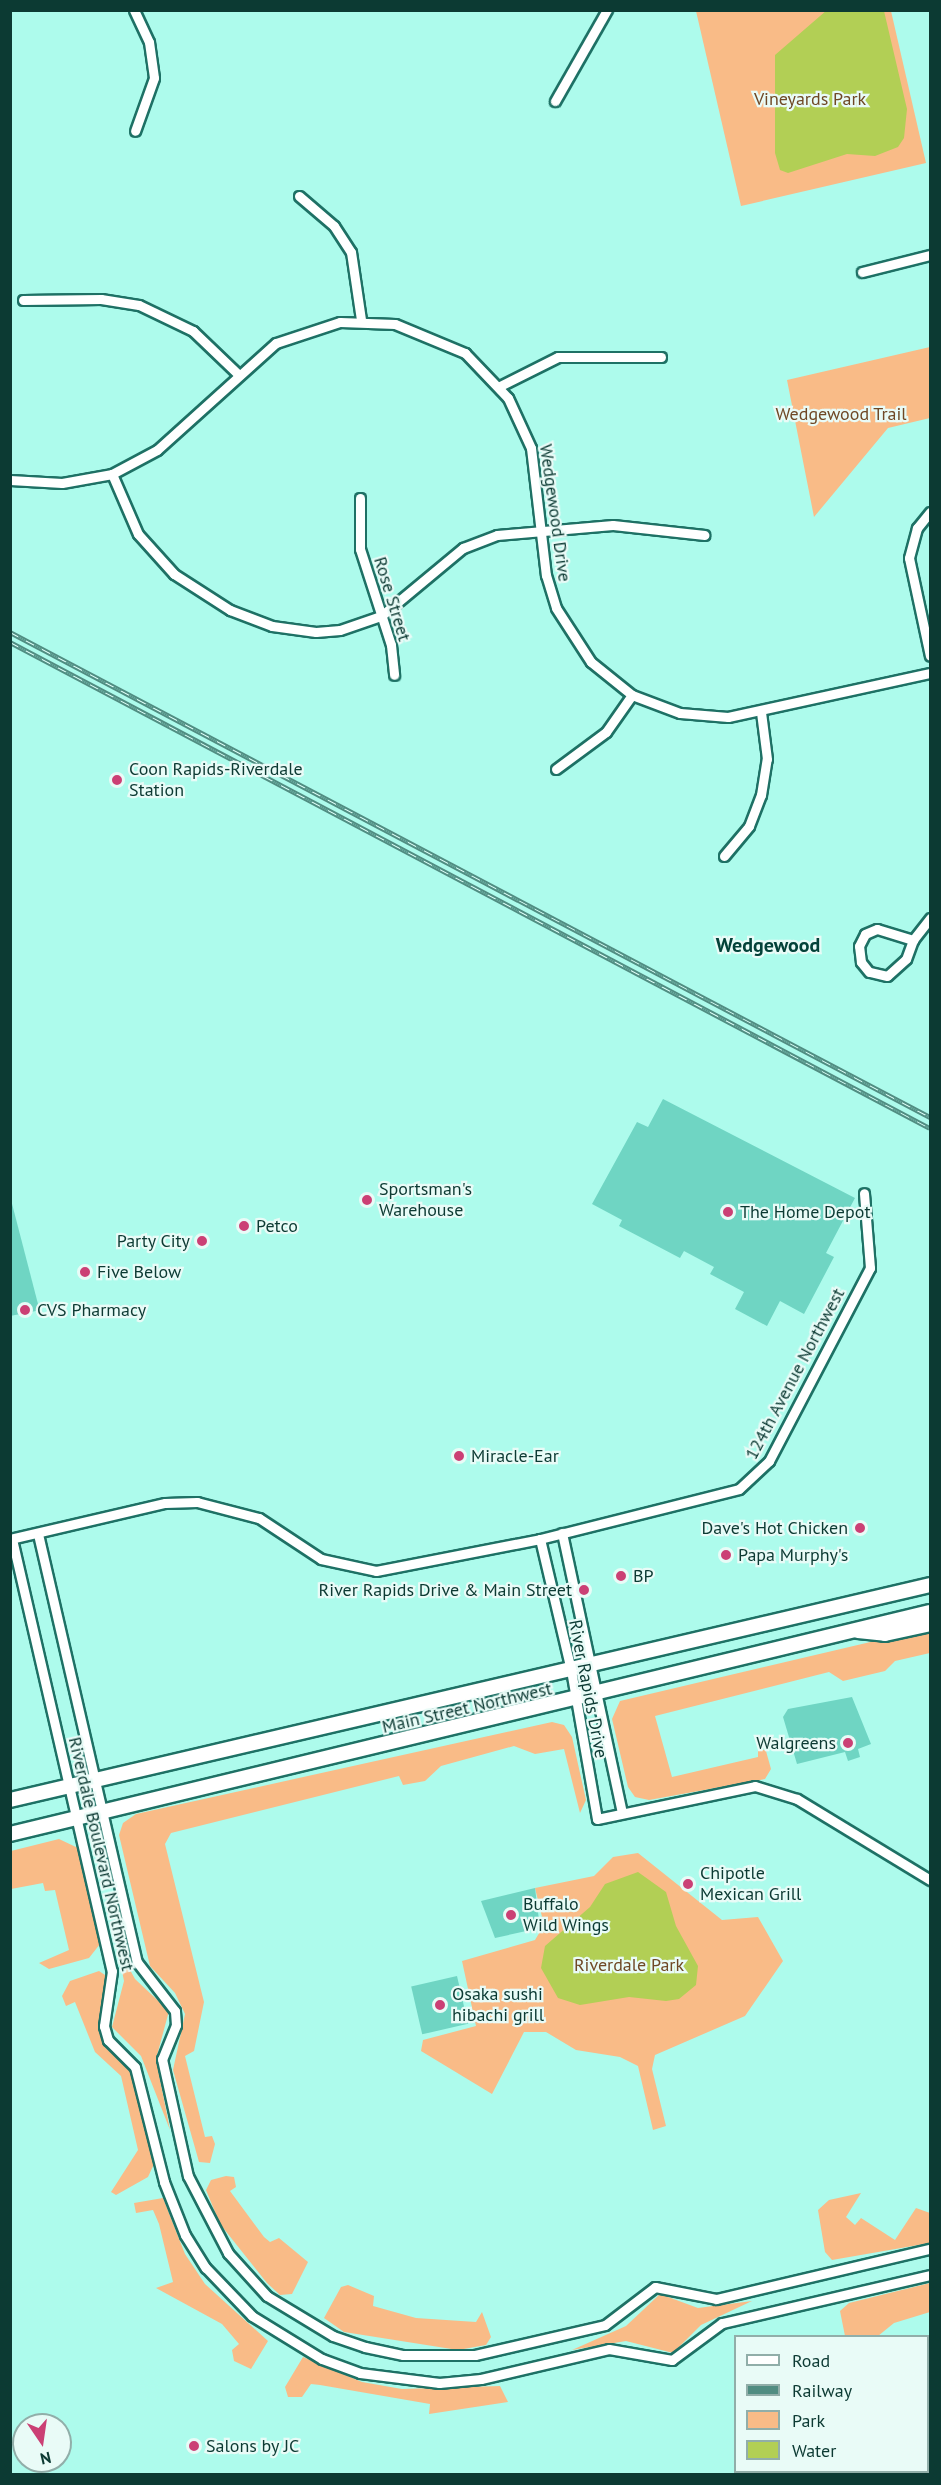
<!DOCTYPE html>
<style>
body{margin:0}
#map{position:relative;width:941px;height:2485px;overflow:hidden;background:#adfbec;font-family:"PT Sans",sans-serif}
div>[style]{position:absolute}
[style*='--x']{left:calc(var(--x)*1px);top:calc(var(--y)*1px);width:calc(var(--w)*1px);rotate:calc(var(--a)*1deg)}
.green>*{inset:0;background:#f9bb87}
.water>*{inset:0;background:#b2cf55}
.building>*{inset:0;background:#6fd5c3;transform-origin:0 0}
.roads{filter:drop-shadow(2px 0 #1e7165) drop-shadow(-2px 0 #1e7165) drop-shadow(0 2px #1e7165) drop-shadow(0 -2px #1e7165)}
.street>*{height:9px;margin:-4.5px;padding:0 4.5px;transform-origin:4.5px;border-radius:4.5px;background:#fff}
.secondary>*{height:14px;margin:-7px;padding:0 7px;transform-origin:7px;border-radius:7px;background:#fff}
.rail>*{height:5px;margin-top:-2.5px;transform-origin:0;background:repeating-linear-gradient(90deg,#e9fbf7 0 9px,#518d82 0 18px);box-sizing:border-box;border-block:2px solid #518d82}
.dots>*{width:16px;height:16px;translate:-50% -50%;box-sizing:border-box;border:3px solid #e9fbf7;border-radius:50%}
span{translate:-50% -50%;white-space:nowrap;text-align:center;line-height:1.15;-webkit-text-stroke:4.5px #e9fbf7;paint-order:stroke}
.park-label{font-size:18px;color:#6f4825}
.street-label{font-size:18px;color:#0c3a33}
.poi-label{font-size:18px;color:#0c3a33}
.left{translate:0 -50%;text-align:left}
.right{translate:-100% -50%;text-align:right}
.neighbourhood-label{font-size:20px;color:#034239;font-weight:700}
.frame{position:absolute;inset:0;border:12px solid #0c3a33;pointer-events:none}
.legend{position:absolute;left:734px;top:2335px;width:195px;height:138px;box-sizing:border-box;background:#e9fbf7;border:2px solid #91aea9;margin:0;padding:8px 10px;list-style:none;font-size:18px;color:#0c3a33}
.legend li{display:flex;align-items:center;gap:12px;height:30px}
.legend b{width:30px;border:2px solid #91aea9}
.north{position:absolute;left:12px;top:2413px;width:60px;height:60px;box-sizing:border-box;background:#e9fbf7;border:2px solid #91aea9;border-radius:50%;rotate:167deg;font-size:16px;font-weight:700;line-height:24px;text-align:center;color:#0c3a33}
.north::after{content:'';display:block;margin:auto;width:21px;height:27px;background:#cb4075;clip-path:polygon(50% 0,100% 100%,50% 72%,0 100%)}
</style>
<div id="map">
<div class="green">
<i style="clip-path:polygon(696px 11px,891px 11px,926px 163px,741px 206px)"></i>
<i style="clip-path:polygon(930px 347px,930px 418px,888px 428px,814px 517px,787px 380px)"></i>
<i style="clip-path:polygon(930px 1628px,930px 1653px,895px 1661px,885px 1671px,843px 1681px,829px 1672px,655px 1716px,672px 1777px,758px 1757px,758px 1747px,766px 1751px,771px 1769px,765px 1779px,649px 1800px,635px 1797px,628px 1787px,612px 1719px,620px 1701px)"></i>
<i style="clip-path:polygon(552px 1722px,564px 1725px,572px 1737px,586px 1800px,580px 1813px,564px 1749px,535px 1754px,514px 1746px,441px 1766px,425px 1781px,403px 1785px,399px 1776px,171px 1833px,165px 1844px,204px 2002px,194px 2051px,185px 2056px,205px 2137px,212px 2136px,215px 2144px,210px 2163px,199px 2162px,173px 2070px,185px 2014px,175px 1993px,150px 1966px,119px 1835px,123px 1823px,136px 1814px)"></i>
<i style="clip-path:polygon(59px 1839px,78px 1848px,100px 1944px,89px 1958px,49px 1969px,39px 1963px,69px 1950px,55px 1890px,45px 1891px,43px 1883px,11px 1889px,11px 1851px)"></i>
<i style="clip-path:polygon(638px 1853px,722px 1920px,758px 1917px,783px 1961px,745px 2016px,655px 2055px,652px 2069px,666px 2126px,653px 2130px,638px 2066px,620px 2057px,576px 2050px,546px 2032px,524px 2032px,492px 2094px,421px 2051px,423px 2040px,476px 2026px,462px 1961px,535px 1940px,544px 1925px,535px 1888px,594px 1876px,613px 1857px)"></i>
<i style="clip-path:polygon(117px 1946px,135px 1979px,169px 2011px,156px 2059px,170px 2130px,141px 2056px,112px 2027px,124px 1981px)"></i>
<i style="clip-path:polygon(99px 1971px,108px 1977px,98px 2029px,108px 2049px,130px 2068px,154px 2164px,148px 2177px,116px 2195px,111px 2192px,138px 2150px,121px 2076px,95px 2052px,75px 2002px,66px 2006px,62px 1996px,70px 1981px)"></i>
<i style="clip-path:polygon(226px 2176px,234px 2177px,236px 2187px,230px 2191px,264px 2237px,270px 2242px,279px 2238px,308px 2262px,292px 2294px,280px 2295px,267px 2283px,220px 2224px,206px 2190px,211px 2180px)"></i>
<i style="clip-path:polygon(861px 2193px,846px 2217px,855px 2225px,861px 2218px,895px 2240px,916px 2208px,930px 2213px,930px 2243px,832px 2260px,825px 2252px,818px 2210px,829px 2200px)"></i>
<i style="clip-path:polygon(163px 2198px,185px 2254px,205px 2284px,268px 2341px,251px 2369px,234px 2361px,232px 2350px,239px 2344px,222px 2324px,156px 2288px,173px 2282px,159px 2224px,153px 2210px,136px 2213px,134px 2203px)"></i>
<i style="clip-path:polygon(930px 2283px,930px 2312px,894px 2323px,878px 2336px,845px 2336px,840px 2311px,849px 2303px)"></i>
<i style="clip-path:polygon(348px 2285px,374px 2296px,373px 2306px,416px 2318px,476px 2322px,482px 2312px,491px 2337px,486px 2345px,458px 2350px,344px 2332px,324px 2318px,341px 2287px)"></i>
<i style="clip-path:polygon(660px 2294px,698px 2308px,752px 2301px,701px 2325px,673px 2353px,626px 2341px,572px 2350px,626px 2326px)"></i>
<i style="clip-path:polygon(303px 2357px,362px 2382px,402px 2389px,500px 2386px,508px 2402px,429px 2414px,430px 2404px,320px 2385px,311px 2384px,302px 2397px,288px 2397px,285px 2387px)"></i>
</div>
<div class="water">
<i style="clip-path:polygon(827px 10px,884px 11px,907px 109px,904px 138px,898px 147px,875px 156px,847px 154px,788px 173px,780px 170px,775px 153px,775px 55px)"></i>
<i style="clip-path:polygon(638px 1872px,666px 1892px,676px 1926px,698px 1966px,696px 1985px,679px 1999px,666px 2001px,629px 1997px,580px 2005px,558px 1998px,541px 1968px,545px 1946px,590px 1907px,605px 1884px)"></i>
</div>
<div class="building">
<i style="clip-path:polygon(663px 1099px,855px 1198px,826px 1253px,834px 1257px,804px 1314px,780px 1301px,767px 1326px,735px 1309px,744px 1292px,710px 1274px,714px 1267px,684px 1251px,680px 1258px,619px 1226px,622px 1220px,592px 1204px,637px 1122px,648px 1127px)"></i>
<i style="clip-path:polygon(10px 1196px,38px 1304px,36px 1311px,10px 1316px)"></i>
<i style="clip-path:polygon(852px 1697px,871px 1744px,858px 1749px,860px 1757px,848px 1761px,845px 1752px,797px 1764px,783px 1717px,788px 1709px)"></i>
<i style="clip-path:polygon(535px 1888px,540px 1928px,495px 1938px,481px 1901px)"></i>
<i style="left:457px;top:1976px;width:49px;height:47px;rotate:77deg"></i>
</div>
<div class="roads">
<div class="street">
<i style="--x:134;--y:10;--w:35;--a:65"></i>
<i style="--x:149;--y:42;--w:36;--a:82"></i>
<i style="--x:154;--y:78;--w:56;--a:109.7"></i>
<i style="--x:555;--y:101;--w:105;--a:-60.3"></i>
<i style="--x:299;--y:196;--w:46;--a:40.6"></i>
<i style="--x:334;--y:226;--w:31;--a:57"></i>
<i style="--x:351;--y:252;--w:69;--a:81.6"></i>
<i style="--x:862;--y:272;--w:70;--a:-14"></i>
<i style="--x:23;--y:300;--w:78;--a:-0.7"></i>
<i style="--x:101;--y:299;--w:38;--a:9"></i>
<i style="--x:139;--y:305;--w:60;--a:25.7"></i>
<i style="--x:193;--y:331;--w:61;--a:43.7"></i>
<i style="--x:500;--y:386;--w:65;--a:-26.6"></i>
<i style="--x:558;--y:357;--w:103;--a:0"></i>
<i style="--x:112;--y:474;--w:65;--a:66.6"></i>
<i style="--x:138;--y:534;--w:54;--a:48"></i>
<i style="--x:174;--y:574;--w:67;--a:32.7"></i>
<i style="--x:230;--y:610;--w:45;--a:20.9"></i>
<i style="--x:272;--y:626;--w:44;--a:7.8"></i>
<i style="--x:316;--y:632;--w:24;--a:-5"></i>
<i style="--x:340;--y:630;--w:43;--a:-18.9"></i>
<i style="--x:381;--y:616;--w:107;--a:-39.7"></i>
<i style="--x:463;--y:548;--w:36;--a:-21"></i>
<i style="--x:497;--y:535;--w:116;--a:-4.9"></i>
<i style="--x:613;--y:525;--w:92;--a:6.3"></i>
<i style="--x:10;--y:480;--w:52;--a:3.3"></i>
<i style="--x:62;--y:483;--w:51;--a:-10.2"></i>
<i style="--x:112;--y:474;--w:51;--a:-28.1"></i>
<i style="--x:157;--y:450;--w:160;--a:-42"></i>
<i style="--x:276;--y:343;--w:67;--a:-18.2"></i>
<i style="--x:340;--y:322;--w:55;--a:2.1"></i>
<i style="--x:395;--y:324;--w:76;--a:22.5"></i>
<i style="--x:465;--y:353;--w:62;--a:46.3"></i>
<i style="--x:508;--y:398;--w:55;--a:65.3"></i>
<i style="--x:531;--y:448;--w:128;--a:83.3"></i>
<i style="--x:546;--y:575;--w:34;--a:73"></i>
<i style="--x:556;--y:608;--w:64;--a:57.1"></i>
<i style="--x:591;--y:662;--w:53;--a:38.8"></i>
<i style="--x:632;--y:695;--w:51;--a:20.6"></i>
<i style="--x:680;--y:713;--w:48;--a:4.8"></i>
<i style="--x:728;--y:717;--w:207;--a:-12.3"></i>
<i style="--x:360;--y:498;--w:51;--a:90"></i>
<i style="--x:360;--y:549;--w:101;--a:72.1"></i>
<i style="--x:391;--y:645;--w:30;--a:84"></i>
<i style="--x:930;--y:512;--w:21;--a:129"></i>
<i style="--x:917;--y:528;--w:31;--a:105"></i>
<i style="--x:909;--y:558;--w:100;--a:77.9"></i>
<i style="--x:556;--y:769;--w:62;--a:-36.5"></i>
<i style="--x:606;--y:732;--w:45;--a:-54.9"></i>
<i style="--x:724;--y:856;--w:39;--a:-50"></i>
<i style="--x:749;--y:826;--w:33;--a:-69"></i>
<i style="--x:761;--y:795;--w:36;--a:-81"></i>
<i style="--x:767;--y:759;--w:47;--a:-97.3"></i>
<i style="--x:877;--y:929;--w:38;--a:17"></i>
<i style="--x:913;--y:940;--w:20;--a:110"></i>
<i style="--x:906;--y:959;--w:25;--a:138"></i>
<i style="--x:887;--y:976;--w:18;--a:-167"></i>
<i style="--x:869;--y:972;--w:13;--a:-129"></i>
<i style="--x:861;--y:962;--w:16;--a:-97"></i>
<i style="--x:859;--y:946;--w:13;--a:-63"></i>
<i style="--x:865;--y:934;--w:13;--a:-23"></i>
<i style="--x:913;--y:940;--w:28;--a:-52"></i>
<i style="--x:562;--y:1533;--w:286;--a:77.9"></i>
<i style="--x:38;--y:1534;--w:439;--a:77"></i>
<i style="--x:137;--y:1962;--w:62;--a:52.2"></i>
<i style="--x:175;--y:2011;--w:14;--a:86"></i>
<i style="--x:176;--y:2025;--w:37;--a:112"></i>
<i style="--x:162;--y:2059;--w:120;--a:77.5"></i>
<i style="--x:188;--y:2176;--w:87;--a:62.5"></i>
<i style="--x:228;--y:2253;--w:58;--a:47.8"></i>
<i style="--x:267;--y:2296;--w:77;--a:31.2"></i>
<i style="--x:333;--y:2336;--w:34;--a:19"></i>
<i style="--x:365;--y:2347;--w:39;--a:12"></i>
<i style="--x:403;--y:2355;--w:72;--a:0"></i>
<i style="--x:475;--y:2355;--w:133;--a:-13"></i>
<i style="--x:605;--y:2325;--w:63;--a:-37.2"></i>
<i style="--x:655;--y:2287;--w:62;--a:11.1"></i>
<i style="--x:716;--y:2299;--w:220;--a:-13.2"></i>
<i style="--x:10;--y:1539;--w:159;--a:-13.1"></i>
<i style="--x:165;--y:1503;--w:32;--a:-2"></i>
<i style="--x:197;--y:1502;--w:64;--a:14.5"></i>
<i style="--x:259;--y:1518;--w:74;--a:33.5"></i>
<i style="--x:321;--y:1559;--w:56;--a:12.3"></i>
<i style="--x:376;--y:1571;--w:167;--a:-11"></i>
<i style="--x:540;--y:1539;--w:205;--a:-14.1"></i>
<i style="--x:739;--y:1489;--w:41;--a:-43"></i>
<i style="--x:769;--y:1461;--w:218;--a:-62.4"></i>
<i style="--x:870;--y:1268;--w:75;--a:-94.6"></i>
<i style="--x:12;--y:1539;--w:443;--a:77"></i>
<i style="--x:112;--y:1971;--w:56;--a:98.3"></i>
<i style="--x:104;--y:2026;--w:15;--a:74"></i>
<i style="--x:108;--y:2040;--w:38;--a:45"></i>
<i style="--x:135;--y:2067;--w:119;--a:75.8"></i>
<i style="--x:164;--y:2182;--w:57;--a:68.4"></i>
<i style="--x:185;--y:2235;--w:39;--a:58"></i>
<i style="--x:206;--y:2268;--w:66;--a:46.2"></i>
<i style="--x:252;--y:2316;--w:82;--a:31.6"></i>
<i style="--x:322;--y:2359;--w:40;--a:20.2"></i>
<i style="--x:360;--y:2373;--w:80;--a:7.2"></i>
<i style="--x:439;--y:2383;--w:42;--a:-5.4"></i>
<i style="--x:481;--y:2379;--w:131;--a:-13.2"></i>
<i style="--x:609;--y:2349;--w:64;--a:9.9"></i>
<i style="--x:672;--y:2360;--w:62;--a:-36.5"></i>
<i style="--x:722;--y:2323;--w:213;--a:-13"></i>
<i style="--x:540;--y:1539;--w:135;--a:76.7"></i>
<i style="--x:571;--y:1670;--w:151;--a:80.1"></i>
<i style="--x:597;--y:1819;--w:161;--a:-11.8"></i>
<i style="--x:755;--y:1786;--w:44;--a:17.2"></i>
<i style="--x:797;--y:1799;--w:156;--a:31.3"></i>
</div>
<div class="secondary">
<i style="--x:858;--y:1631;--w:27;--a:6"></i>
<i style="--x:885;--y:1634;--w:46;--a:-12.5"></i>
<i style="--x:10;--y:1800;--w:945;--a:-13.15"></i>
<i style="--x:10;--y:1834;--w:946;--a:-13.57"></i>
</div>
</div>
<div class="rail">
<i style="--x:10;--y:632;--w:1040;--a:27.8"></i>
<i style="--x:10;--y:642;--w:1040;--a:27.85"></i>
</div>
<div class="dots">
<i style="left:117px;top:780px;background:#cb4075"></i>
<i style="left:367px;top:1200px;background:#cb4075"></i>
<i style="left:728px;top:1212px;background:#cb4075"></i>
<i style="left:244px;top:1226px;background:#cb4075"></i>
<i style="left:202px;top:1241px;background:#cb4075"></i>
<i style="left:85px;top:1272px;background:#cb4075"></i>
<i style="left:25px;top:1310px;background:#cb4075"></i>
<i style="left:459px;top:1456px;background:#cb4075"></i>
<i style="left:860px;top:1528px;background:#cb4075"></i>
<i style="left:726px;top:1555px;background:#cb4075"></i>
<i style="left:621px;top:1576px;background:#cb4075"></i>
<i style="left:584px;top:1590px;background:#cb4075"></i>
<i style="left:848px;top:1743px;background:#cb4075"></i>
<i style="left:688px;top:1884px;background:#cb4075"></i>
<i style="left:511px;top:1915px;background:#cb4075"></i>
<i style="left:440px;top:2005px;background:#cb4075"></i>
<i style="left:194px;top:2446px;background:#cb4075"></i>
</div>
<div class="park-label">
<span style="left:810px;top:99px">Vineyards Park</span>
<span style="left:841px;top:414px">Wedgewood Trail</span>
<span style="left:629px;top:1965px">Riverdale Park</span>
</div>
<div class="street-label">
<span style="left:555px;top:513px;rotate:82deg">Wedgewood Drive</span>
<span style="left:392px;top:599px;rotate:73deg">Rose Street</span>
<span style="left:795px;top:1374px;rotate:-62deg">124th Avenue Northwest</span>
<span style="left:588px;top:1689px;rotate:79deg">River Rapids Drive</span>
<span style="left:467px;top:1708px;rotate:-13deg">Main Street Northwest</span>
<span style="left:101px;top:1854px;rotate:77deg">Riverdale Boulevard Northwest</span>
</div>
<div class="poi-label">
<span class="left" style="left:129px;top:780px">Coon Rapids-Riverdale<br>Station</span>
<span class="left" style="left:379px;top:1200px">Sportsman's<br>Warehouse</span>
<span class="left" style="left:740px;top:1212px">The Home Depot</span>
<span class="left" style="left:256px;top:1226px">Petco</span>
<span class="right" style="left:190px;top:1241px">Party City</span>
<span class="left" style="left:97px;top:1272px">Five Below</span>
<span class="left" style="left:37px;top:1310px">CVS Pharmacy</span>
<span class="left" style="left:471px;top:1456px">Miracle-Ear</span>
<span class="right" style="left:848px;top:1528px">Dave's Hot Chicken</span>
<span class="left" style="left:738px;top:1555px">Papa Murphy's</span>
<span class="left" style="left:633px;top:1576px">BP</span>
<span class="right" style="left:572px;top:1590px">River Rapids Drive &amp; Main Street</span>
<span class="right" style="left:836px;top:1743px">Walgreens</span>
<span class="left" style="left:700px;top:1884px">Chipotle<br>Mexican Grill</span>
<span class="left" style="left:523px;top:1915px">Buffalo<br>Wild Wings</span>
<span class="left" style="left:452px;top:2005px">Osaka sushi<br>hibachi grill</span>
<span class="left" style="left:206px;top:2446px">Salons by JC</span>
</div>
<div class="neighbourhood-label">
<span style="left:768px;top:945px">Wedgewood</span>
</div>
<div class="frame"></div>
<ul class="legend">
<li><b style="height:8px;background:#fff"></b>Road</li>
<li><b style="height:8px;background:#518d82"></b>Railway</li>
<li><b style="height:16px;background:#f9bb87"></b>Park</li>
<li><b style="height:16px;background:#b2cf55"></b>Water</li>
</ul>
<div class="north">N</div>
</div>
